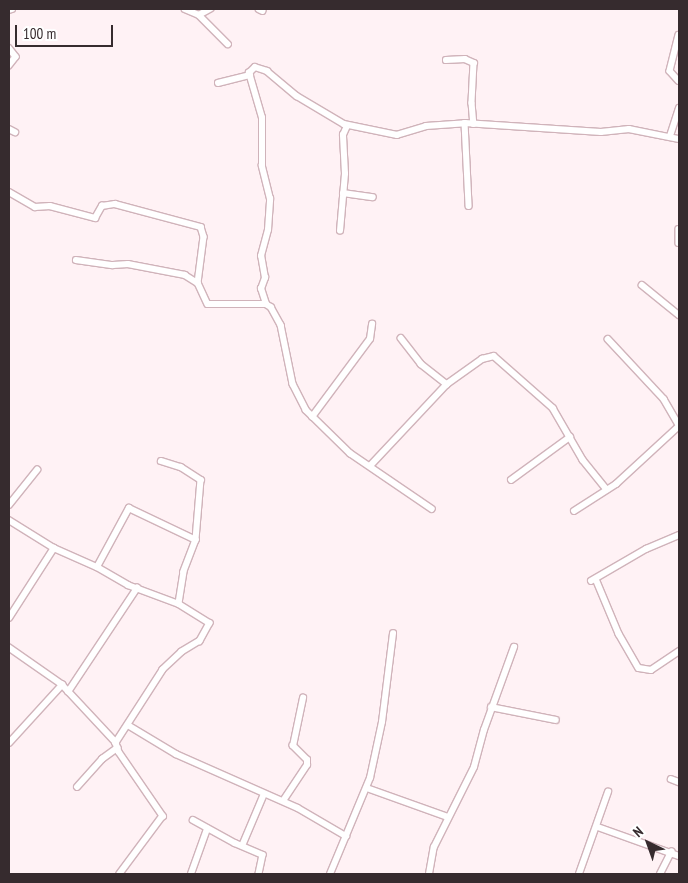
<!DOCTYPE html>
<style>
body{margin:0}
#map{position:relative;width:688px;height:883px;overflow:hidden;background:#fff2f5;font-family:"PT Sans Narrow",sans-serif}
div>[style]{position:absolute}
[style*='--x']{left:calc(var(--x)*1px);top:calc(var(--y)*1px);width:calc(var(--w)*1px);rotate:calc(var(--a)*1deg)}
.roads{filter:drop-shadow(1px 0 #d0b3ba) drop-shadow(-1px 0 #d0b3ba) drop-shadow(0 1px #d0b3ba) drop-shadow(0 -1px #d0b3ba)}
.street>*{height:5.5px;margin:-2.75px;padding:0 2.75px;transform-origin:2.75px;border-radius:2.75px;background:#fff}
span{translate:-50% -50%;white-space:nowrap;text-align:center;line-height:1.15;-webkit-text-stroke:4px #fff;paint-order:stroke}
.frame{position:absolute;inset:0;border:10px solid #362b2e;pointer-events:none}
.north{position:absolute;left:623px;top:818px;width:50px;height:50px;-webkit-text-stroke:4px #fff;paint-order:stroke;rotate:318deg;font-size:14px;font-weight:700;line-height:20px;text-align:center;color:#362b2e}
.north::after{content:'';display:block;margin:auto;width:18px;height:22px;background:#362b2e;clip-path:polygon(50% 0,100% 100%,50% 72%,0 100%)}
.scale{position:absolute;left:15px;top:25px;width:98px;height:22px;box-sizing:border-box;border:2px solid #362b2e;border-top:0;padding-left:6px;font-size:15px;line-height:18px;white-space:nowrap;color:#362b2e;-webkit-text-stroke:4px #fff;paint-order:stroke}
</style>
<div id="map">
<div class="roads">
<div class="street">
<i style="--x:185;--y:9;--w:15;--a:23"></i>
<i style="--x:199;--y:15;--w:41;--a:45"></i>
<i style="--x:259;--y:9;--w:4;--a:27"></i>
<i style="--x:9;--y:10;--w:3;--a:-18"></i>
<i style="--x:199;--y:15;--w:13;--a:-29"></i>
<i style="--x:679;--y:35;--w:37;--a:104"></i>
<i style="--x:670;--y:71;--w:13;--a:48"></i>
<i style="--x:9;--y:48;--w:11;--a:52"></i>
<i style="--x:16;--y:57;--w:11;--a:128"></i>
<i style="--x:446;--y:60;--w:19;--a:-3"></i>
<i style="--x:465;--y:59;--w:10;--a:24"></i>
<i style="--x:474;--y:63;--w:40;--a:92.9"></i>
<i style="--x:472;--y:103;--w:21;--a:85"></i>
<i style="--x:218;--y:83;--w:33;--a:-14"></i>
<i style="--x:465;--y:123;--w:83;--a:87.2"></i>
<i style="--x:9;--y:129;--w:7;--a:27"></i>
<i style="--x:670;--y:136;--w:29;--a:-72"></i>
<i style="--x:9;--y:192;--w:30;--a:30"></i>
<i style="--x:35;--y:207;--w:15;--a:-4"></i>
<i style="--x:50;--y:206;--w:47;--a:14.9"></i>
<i style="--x:95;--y:218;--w:14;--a:-60"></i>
<i style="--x:102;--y:206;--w:13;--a:-9"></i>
<i style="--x:115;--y:204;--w:89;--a:15"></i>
<i style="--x:201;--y:227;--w:10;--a:73"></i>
<i style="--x:204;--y:237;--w:46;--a:97.4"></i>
<i style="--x:343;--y:193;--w:30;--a:8"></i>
<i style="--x:679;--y:229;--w:14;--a:90"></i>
<i style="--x:340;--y:231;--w:57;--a:-85"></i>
<i style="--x:345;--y:174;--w:39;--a:-93"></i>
<i style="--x:343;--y:135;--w:10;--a:-66"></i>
<i style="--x:76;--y:260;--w:37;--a:8"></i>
<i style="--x:113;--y:265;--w:15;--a:-4"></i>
<i style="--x:128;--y:264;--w:58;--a:10.9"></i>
<i style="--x:185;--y:275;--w:15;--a:32"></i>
<i style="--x:198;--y:283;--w:23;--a:65"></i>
<i style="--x:208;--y:304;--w:58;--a:0"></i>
<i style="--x:266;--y:304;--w:6;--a:31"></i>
<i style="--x:271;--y:307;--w:21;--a:61"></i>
<i style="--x:281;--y:325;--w:60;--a:78.5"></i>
<i style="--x:293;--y:384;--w:29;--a:63"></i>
<i style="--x:306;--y:410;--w:62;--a:44.3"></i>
<i style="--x:350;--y:453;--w:99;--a:34.3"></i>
<i style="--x:642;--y:285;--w:48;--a:39"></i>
<i style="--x:266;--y:304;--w:16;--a:-108"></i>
<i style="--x:261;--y:289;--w:12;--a:-70"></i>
<i style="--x:265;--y:278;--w:22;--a:-100"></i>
<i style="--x:261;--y:256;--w:27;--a:-75"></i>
<i style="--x:268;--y:230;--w:31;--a:-86"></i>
<i style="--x:270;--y:199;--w:34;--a:-104"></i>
<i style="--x:262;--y:166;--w:48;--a:-90"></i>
<i style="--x:262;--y:118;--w:47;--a:-106.1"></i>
<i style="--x:249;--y:73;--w:8;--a:-45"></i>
<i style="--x:255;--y:67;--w:13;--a:18"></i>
<i style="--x:267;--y:71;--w:39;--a:40"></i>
<i style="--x:297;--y:96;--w:55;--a:30.8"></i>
<i style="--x:344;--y:124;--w:54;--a:11.7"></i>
<i style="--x:397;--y:135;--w:30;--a:-17"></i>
<i style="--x:426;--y:126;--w:39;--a:-4"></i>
<i style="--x:465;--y:123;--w:136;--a:3.8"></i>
<i style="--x:601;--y:132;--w:28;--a:-6"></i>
<i style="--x:629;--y:129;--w:51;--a:11.3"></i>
<i style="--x:401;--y:338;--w:33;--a:52"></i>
<i style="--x:421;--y:364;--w:33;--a:38"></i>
<i style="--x:608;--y:339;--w:82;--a:47"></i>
<i style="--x:664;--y:399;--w:30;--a:60"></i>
<i style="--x:312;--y:417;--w:97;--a:-53.4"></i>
<i style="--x:370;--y:339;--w:15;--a:-82"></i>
<i style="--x:161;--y:461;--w:21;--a:17"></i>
<i style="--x:181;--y:467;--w:24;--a:33"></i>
<i style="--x:201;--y:480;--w:60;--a:94.8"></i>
<i style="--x:196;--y:540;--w:34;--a:111"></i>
<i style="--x:184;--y:572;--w:32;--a:99"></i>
<i style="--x:370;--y:466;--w:112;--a:-46.8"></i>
<i style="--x:447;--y:384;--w:43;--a:-35.5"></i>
<i style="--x:482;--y:359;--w:12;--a:-14"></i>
<i style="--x:494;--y:356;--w:79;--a:41.4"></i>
<i style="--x:553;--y:408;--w:60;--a:60"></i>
<i style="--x:583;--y:460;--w:38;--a:51"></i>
<i style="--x:511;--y:480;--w:73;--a:-36.1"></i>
<i style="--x:9;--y:505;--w:45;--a:-51.3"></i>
<i style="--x:574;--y:511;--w:50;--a:-32.7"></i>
<i style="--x:616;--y:484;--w:86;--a:-42.6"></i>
<i style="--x:9;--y:520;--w:53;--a:31.9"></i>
<i style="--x:54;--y:548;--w:47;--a:23.8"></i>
<i style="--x:97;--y:567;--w:36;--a:30"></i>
<i style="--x:128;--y:585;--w:54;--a:20.4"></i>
<i style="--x:179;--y:604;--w:36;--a:32"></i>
<i style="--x:210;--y:623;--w:21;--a:119"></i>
<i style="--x:200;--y:641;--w:21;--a:149"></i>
<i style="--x:182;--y:652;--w:26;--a:137"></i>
<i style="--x:163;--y:670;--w:87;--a:122.8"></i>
<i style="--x:116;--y:743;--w:79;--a:-133"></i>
<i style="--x:62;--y:685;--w:65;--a:-145.1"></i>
<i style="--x:97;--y:567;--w:67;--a:-61.5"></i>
<i style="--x:129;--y:508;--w:74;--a:25.5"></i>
<i style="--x:596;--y:579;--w:60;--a:67.3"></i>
<i style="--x:619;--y:634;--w:39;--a:60"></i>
<i style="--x:639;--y:668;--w:12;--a:9"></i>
<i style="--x:651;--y:670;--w:34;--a:-34"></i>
<i style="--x:591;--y:581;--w:64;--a:-30.2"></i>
<i style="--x:646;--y:549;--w:36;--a:-23"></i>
<i style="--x:9;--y:618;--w:83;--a:-57.3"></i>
<i style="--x:68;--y:692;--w:125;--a:-56.4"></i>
<i style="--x:491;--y:707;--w:66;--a:11.3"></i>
<i style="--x:128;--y:725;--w:56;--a:31.1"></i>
<i style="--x:176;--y:754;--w:133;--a:23.9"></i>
<i style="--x:298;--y:808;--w:56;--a:30.3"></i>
<i style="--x:9;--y:743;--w:79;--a:-47.6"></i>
<i style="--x:116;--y:743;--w:9;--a:72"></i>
<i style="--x:119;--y:752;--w:78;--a:55.5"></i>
<i style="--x:163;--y:816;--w:72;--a:126.6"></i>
<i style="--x:671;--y:779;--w:9;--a:21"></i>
<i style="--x:77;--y:787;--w:38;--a:-48"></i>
<i style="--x:102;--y:759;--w:19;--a:-36"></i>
<i style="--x:367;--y:788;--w:86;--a:19.7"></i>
<i style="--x:283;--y:801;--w:43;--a:-56.3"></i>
<i style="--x:307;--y:765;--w:5;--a:-90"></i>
<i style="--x:307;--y:760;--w:20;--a:-135"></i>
<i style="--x:293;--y:746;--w:49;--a:-78.2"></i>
<i style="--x:193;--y:820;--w:48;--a:28.7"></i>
<i style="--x:235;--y:843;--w:30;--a:23"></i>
<i style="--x:263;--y:855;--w:19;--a:102"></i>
<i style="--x:598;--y:827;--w:86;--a:19.7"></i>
<i style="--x:242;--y:846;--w:56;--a:-67.1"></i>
<i style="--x:191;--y:874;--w:48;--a:-70.4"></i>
<i style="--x:330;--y:874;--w:104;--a:-67.4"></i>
<i style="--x:370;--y:778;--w:57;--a:-77.9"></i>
<i style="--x:382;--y:722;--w:89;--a:-82.9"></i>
<i style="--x:429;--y:874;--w:27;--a:-80"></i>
<i style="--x:434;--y:847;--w:89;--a:-63.4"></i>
<i style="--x:474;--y:767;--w:38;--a:-75"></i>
<i style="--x:484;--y:730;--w:88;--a:-70.1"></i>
<i style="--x:579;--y:874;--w:87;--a:-70.5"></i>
<i style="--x:660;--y:874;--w:25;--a:-63"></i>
</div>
</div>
<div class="frame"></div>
<div class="north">N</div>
<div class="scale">100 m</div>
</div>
